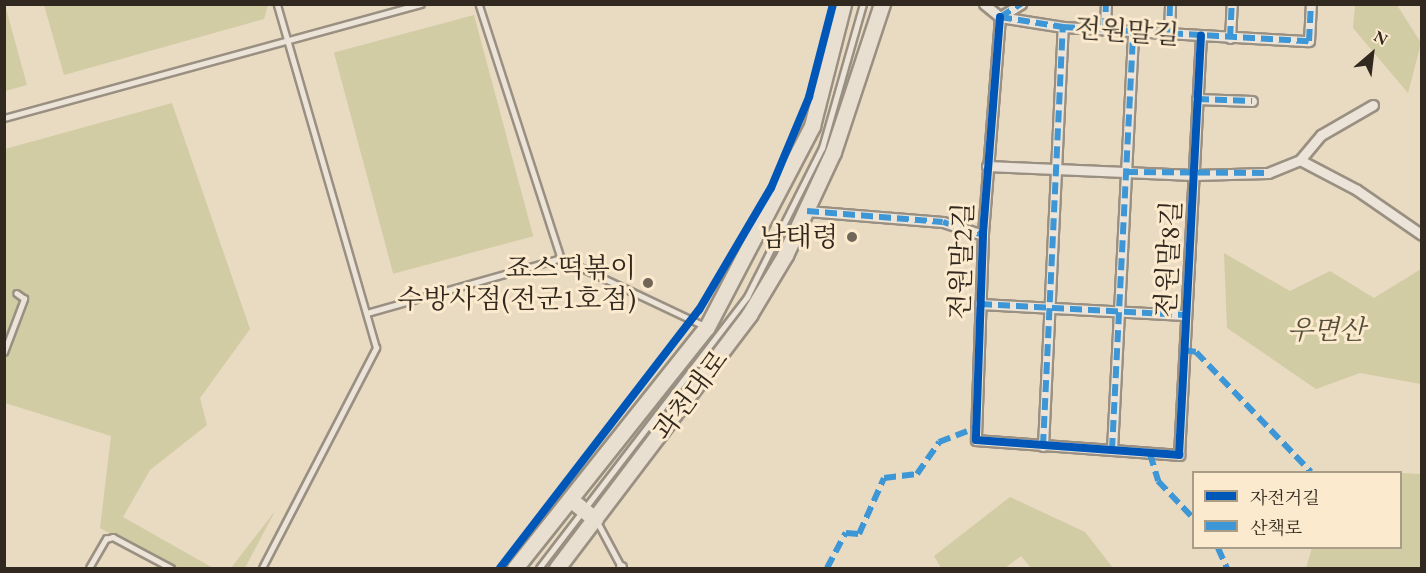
<!DOCTYPE html>
<meta charset="utf-8">
<style>
body{margin:0}
#map{position:relative;width:1426px;height:573px;overflow:hidden;background:#e9dac2;font-family:"EB Garamond","Noto Serif KR",serif}
div>[style]{position:absolute}
[style*='--x']{left:calc(var(--x)*1px);top:calc(var(--y)*1px);width:calc(var(--w)*1px);rotate:calc(var(--a)*1deg)}
.green>*{inset:0;background:#d1cca4;transform-origin:0 0}
.roads{filter:drop-shadow(2px 0 #9a9082) drop-shadow(-2px 0 #9a9082) drop-shadow(0 2px #9a9082) drop-shadow(0 -2px #9a9082)}
.lane>*{height:4.5px;margin:-2.25px;padding:0 2.25px;transform-origin:2.25px;border-radius:2.25px;background:#ece4d8}
.street>*{height:9px;margin:-4.5px;padding:0 4.5px;transform-origin:4.5px;border-radius:4.5px;background:#ece4d8}
.primary>*{height:15px;margin:-7.5px;padding:0 7.5px;transform-origin:7.5px;border-radius:7.5px;background:#e8dfd1}
.quiet>*{height:6px;margin-top:-3px;transform-origin:0;background:repeating-linear-gradient(90deg,#3d96d5 0 12px,transparent 0 18px)}
.cycleway>*{height:8px;margin:-4px;padding:0 4px;transform-origin:4px;border-radius:4px;background:#0057b8}
.dots>*{width:16px;height:16px;translate:-50% -50%;box-sizing:border-box;border:3px solid #fbeacd;border-radius:50%}
span{translate:-50% -50%;white-space:nowrap;text-align:center;line-height:1.15;-webkit-text-stroke:6px #fbeacd;paint-order:stroke}
.street-label{font-size:27px;color:#312920}
.poi-label{font-size:27px;color:#312920}
.right{translate:-100% -50%;text-align:right}
.park-label{font-size:27px;color:#544f3b;font-style:italic}
.frame{position:absolute;inset:0;border:6px solid #312920;pointer-events:none}
.legend{position:absolute;left:1192px;top:471px;width:210px;height:78px;box-sizing:border-box;background:#fbeacd;border:2px solid #aa9d88;margin:0;padding:8px 10px;list-style:none;font-size:18px;color:#312920}
.legend li{display:flex;align-items:center;gap:12px;height:30px}
.legend b{width:30px;border:2px solid #aa9d88}
.north{position:absolute;left:1342px;top:24px;width:60px;height:60px;-webkit-text-stroke:4px #fbeacd;paint-order:stroke;rotate:28deg;font-size:16px;font-weight:700;line-height:24px;text-align:center;color:#312920}
.north::after{content:'';display:block;margin:auto;width:21px;height:27px;background:#312920;clip-path:polygon(50% 0,100% 100%,50% 72%,0 100%)}
</style>
<div id="map">
<div class="green">
<i style="clip-path:polygon(5px 5px,27px 85px,5px 91px,4px 5px)"></i>
<i style="clip-path:polygon(44px 5px,267px 4px,268px 5px,264px 19px,64px 75px)"></i>
<i style="clip-path:polygon(1355px 5px,1397px 5px,1421px 43px,1408px 93px,1353px 28px)"></i>
<i style="left:474px;top:15px;width:229px;height:145px;rotate:75deg"></i>
<i style="clip-path:polygon(172px 103px,250px 329px,200px 398px,207px 425px,150px 470px,123px 517px,213px 568px,175px 568px,100px 528px,111px 436px,5px 403px,5px 149px)"></i>
<i style="clip-path:polygon(1224px 253px,1290px 291px,1330px 271px,1374px 298px,1421px 269px,1421px 384px,1360px 373px,1316px 389px,1227px 328px)"></i>
<i style="clip-path:polygon(1401px 473px,1421px 474px,1421px 568px,1306px 568px,1312px 548px,1400px 548px)"></i>
<i style="clip-path:polygon(1010px 497px,1085px 532px,1113px 568px,1031px 568px,1021px 556px,1005px 568px,941px 568px,934px 556px)"></i>
<i style="clip-path:polygon(275px 511px,245px 568px,231px 568px)"></i>
</div>
<div class="roads">
<div class="lane">
<i style="--x:479;--y:4;--w:267;--a:72.1"></i>
<i style="--x:4;--y:118;--w:432;--a:-15.3"></i>
<i style="--x:367;--y:313;--w:202;--a:-15.8"></i>
<i style="--x:561;--y:258;--w:159;--a:25.3"></i>
<i style="--x:4;--y:352;--w:57;--a:-69.3"></i>
<i style="--x:24;--y:299;--w:9;--a:-144"></i>
<i style="--x:597;--y:521;--w:51;--a:61.9"></i>
<i style="--x:89;--y:568;--w:34;--a:-60"></i>
<i style="--x:106;--y:539;--w:7;--a:-16"></i>
<i style="--x:113;--y:537;--w:66;--a:28.1"></i>
<i style="--x:262;--y:568;--w:248;--a:-62.6"></i>
<i style="--x:376;--y:348;--w:358;--a:-106.1"></i>
<i style="--x:539;--y:568;--w:342;--a:-52.5"></i>
<i style="--x:747;--y:297;--w:167;--a:-63.3"></i>
<i style="--x:822;--y:148;--w:150;--a:-74.1"></i>
</div>
<div class="street">
<i style="--x:984;--y:4;--w:21;--a:39"></i>
<i style="--x:1000;--y:17;--w:64;--a:9"></i>
<i style="--x:1063;--y:27;--w:246;--a:3.3"></i>
<i style="--x:1309;--y:41;--w:37;--a:-87"></i>
<i style="--x:1000;--y:17;--w:219;--a:94.5"></i>
<i style="--x:983;--y:235;--w:205;--a:92"></i>
<i style="--x:976;--y:440;--w:204;--a:4.2"></i>
<i style="--x:1179;--y:455;--w:420;--a:-87"></i>
<i style="--x:1000;--y:17;--w:25;--a:-32"></i>
<i style="--x:1105;--y:30;--w:26;--a:-88"></i>
<i style="--x:1169;--y:34;--w:30;--a:-88"></i>
<i style="--x:1230;--y:38;--w:34;--a:-87"></i>
<i style="--x:1197;--y:99;--w:55;--a:2.1"></i>
<i style="--x:1300;--y:160;--w:33;--a:-50"></i>
<i style="--x:1321;--y:135;--w:60;--a:-30"></i>
<i style="--x:987;--y:166;--w:206;--a:2.5"></i>
<i style="--x:1193;--y:175;--w:75;--a:-1.5"></i>
<i style="--x:1268;--y:173;--w:35;--a:-22"></i>
<i style="--x:1300;--y:160;--w:64;--a:27.8"></i>
<i style="--x:1357;--y:190;--w:79;--a:34.7"></i>
<i style="--x:807;--y:211;--w:136;--a:4.6"></i>
<i style="--x:943;--y:222;--w:42;--a:18"></i>
<i style="--x:980;--y:304;--w:205;--a:3.1"></i>
<i style="--x:1043;--y:446;--w:419;--a:-87.3"></i>
<i style="--x:1112;--y:450;--w:421;--a:-87.1"></i>
<i style="--x:621;--y:567;--w:1;--a:90"></i>
</div>
<div class="primary">
<i style="--x:570;--y:499;--w:32;--a:39"></i>
<i style="--x:515;--y:568;--w:308;--a:-51.5"></i>
<i style="--x:707;--y:327;--w:227;--a:-62.4"></i>
<i style="--x:812;--y:126;--w:126;--a:-75.7"></i>
<i style="--x:557;--y:568;--w:318;--a:-52.8"></i>
<i style="--x:749;--y:315;--w:70;--a:-59"></i>
<i style="--x:785;--y:255;--w:114;--a:-65"></i>
<i style="--x:833;--y:152;--w:156;--a:-71.7"></i>
</div>
</div>
<div class="quiet">
<i style="--x:1000;--y:17;--w:64;--a:9"></i>
<i style="--x:1063;--y:27;--w:246;--a:3.3"></i>
<i style="--x:1309;--y:41;--w:37;--a:-87"></i>
<i style="--x:1000;--y:17;--w:25;--a:-32"></i>
<i style="--x:1105;--y:30;--w:26;--a:-88"></i>
<i style="--x:1169;--y:34;--w:30;--a:-88"></i>
<i style="--x:1230;--y:38;--w:34;--a:-87"></i>
<i style="--x:1197;--y:99;--w:55;--a:2.1"></i>
<i style="--x:1126;--y:172;--w:142;--a:0.4"></i>
<i style="--x:807;--y:211;--w:136;--a:4.6"></i>
<i style="--x:943;--y:222;--w:42;--a:18"></i>
<i style="--x:980;--y:304;--w:205;--a:3.1"></i>
<i style="--x:1184;--y:350;--w:12;--a:9"></i>
<i style="--x:1196;--y:352;--w:166;--a:46.2"></i>
<i style="--x:1043;--y:446;--w:419;--a:-87.3"></i>
<i style="--x:1112;--y:450;--w:421;--a:-87.1"></i>
<i style="--x:1150;--y:454;--w:28;--a:73"></i>
<i style="--x:1158;--y:481;--w:52;--a:46.5"></i>
<i style="--x:1218;--y:548;--w:22;--a:66"></i>
<i style="--x:827;--y:568;--w:40;--a:-62"></i>
<i style="--x:846;--y:533;--w:13;--a:4"></i>
<i style="--x:859;--y:534;--w:61;--a:-65.9"></i>
<i style="--x:884;--y:478;--w:33;--a:-7"></i>
<i style="--x:917;--y:474;--w:39;--a:-55"></i>
<i style="--x:939;--y:442;--w:40;--a:-21"></i>
</div>
<div class="cycleway">
<i style="--x:1000;--y:17;--w:219;--a:94.5"></i>
<i style="--x:983;--y:235;--w:205;--a:92"></i>
<i style="--x:976;--y:440;--w:204;--a:4.2"></i>
<i style="--x:1179;--y:455;--w:420;--a:-87"></i>
<i style="--x:500;--y:568;--w:326;--a:-52.4"></i>
<i style="--x:699;--y:310;--w:142;--a:-59.5"></i>
<i style="--x:771;--y:188;--w:99;--a:-67.3"></i>
<i style="--x:809;--y:97;--w:96;--a:-75.5"></i>
</div>
<div class="dots">
<i style="left:852px;top:237px;background:#716759"></i>
<i style="left:648px;top:283px;background:#716759"></i>
</div>
<div class="street-label">
<span style="left:1127px;top:31px;rotate:4deg">전원말길</span>
<span style="left:1168px;top:259px;rotate:-87deg">전원말8길</span>
<span style="left:961px;top:261px;rotate:-88deg">전원말2길</span>
<span style="left:690px;top:395px;rotate:-53deg">과천대로</span>
</div>
<div class="poi-label">
<span class="right" style="left:838px;top:237px">남태령</span>
<span class="right" style="left:636px;top:283px">죠스떡볶이<br>수방사점(전군1호점)</span>
</div>
<div class="park-label">
<span style="left:1326px;top:330px">우면산</span>
</div>
<div class="frame"></div>
<ul class="legend">
<li><b style="height:8px;background:#0057b8"></b>자전거길</li>
<li><b style="height:8px;background:#3d96d5"></b>산책로</li>
</ul>
<div class="north">N</div>
</div>
